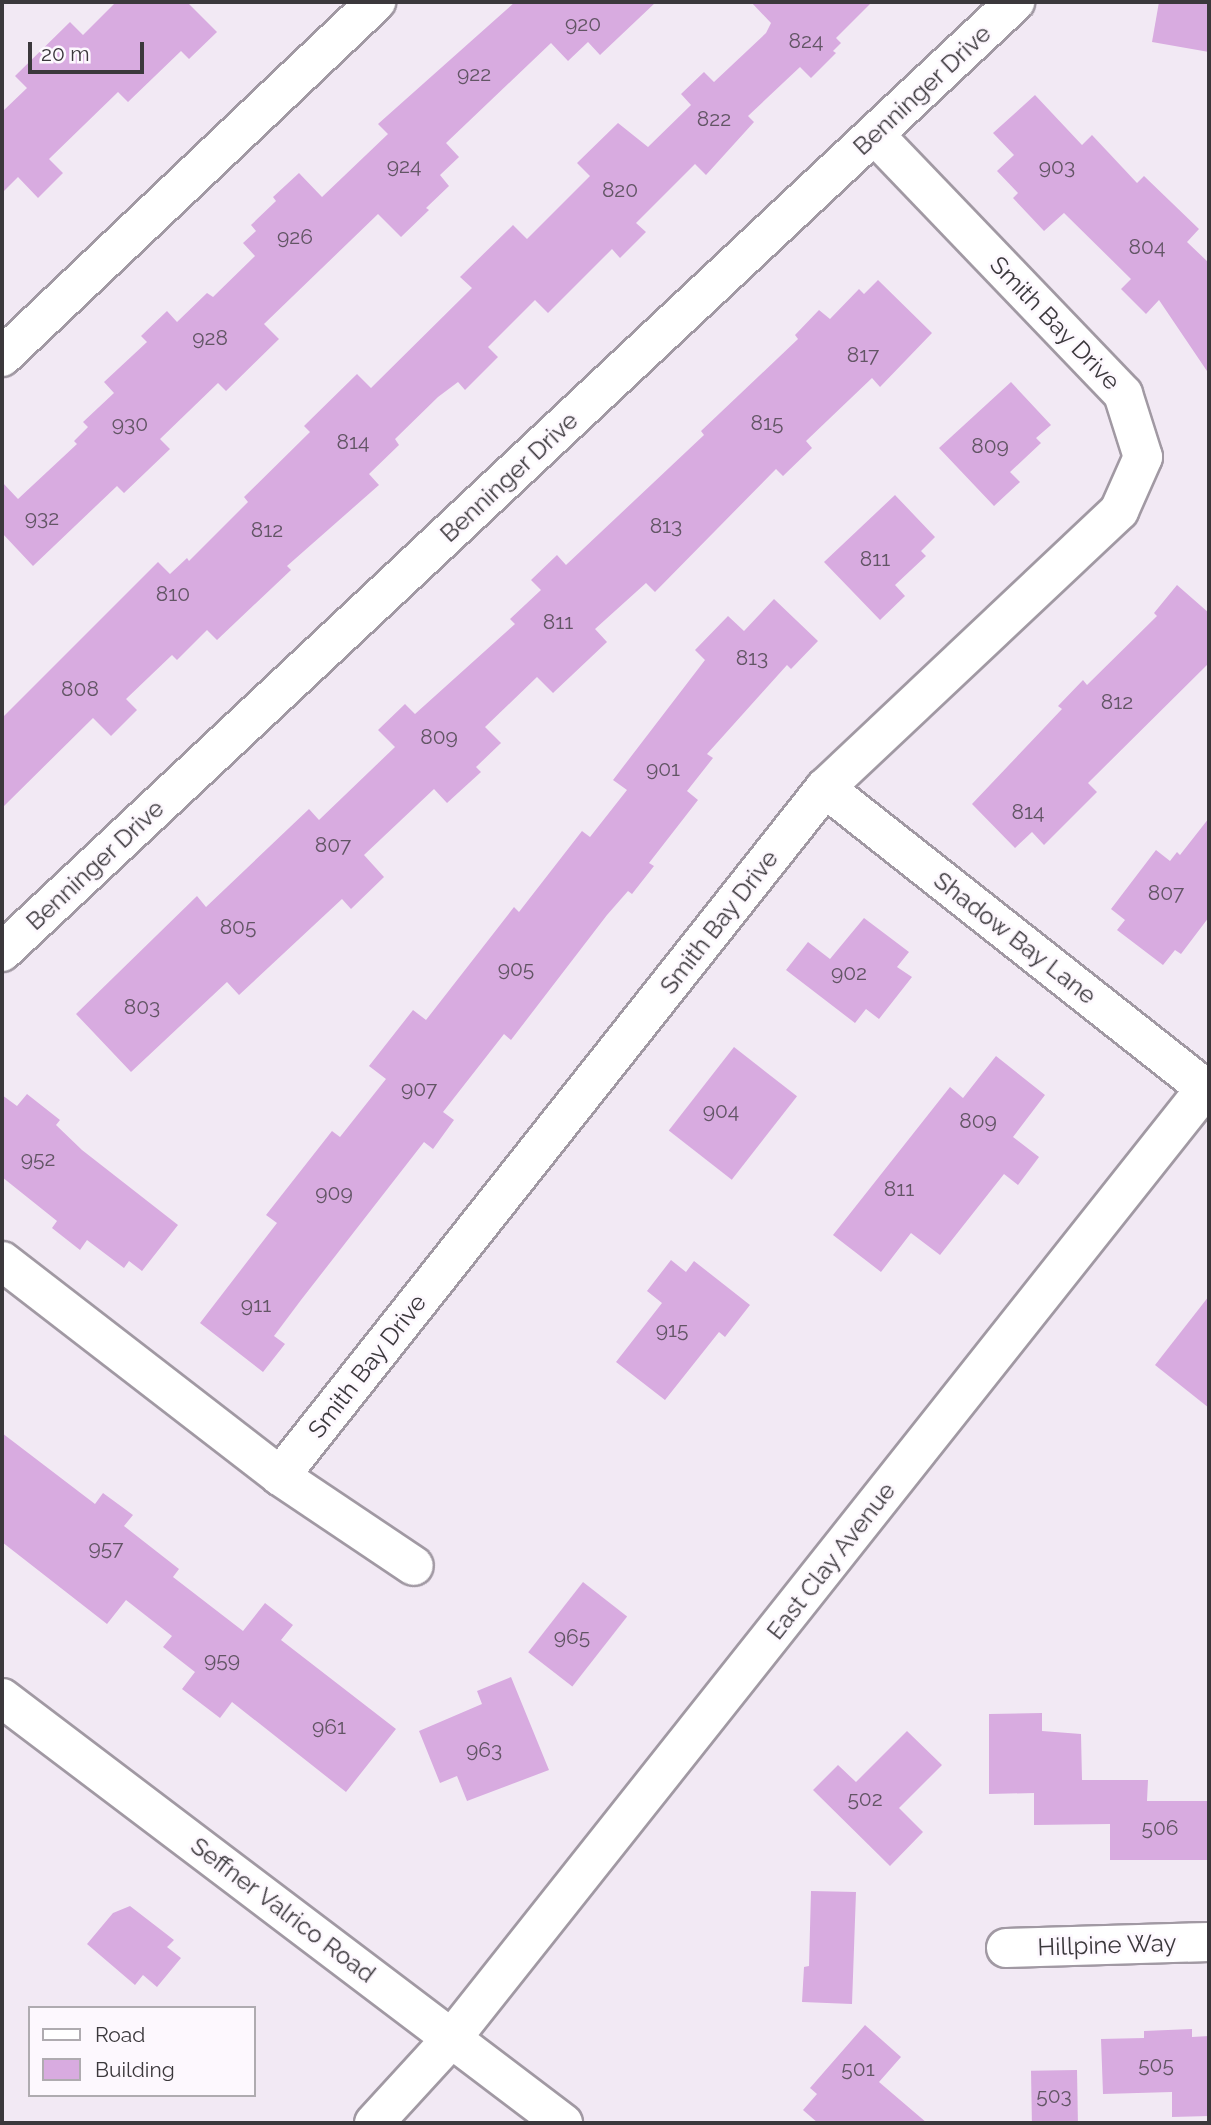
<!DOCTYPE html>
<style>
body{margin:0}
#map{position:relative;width:1211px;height:2125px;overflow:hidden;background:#f2e9f4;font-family:Raleway,sans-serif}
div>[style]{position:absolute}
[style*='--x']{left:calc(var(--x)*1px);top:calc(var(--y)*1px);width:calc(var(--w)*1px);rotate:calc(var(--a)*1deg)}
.building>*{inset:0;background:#d8abe0;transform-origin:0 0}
.roads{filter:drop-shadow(2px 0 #a199a3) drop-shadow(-2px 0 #a199a3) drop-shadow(0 2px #a199a3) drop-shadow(0 -2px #a199a3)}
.minor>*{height:38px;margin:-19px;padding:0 19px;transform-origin:19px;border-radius:19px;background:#fff}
span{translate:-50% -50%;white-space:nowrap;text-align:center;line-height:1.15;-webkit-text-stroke:5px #fdf8fe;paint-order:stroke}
.number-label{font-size:21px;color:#625565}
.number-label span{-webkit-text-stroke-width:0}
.street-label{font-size:24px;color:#3b383c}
.frame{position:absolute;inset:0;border:4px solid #3b383c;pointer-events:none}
.legend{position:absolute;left:28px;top:2006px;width:228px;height:91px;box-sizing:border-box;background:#fdf8fe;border:2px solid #afabb0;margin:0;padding:9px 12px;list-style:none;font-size:21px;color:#3b383c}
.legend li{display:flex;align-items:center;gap:14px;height:35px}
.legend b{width:35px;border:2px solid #afabb0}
.scale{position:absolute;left:28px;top:42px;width:116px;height:32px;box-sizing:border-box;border:4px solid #3b383c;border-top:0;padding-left:9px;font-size:21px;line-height:24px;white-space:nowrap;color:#3b383c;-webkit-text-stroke:5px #fdf8fe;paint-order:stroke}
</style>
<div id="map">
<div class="building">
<i style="clip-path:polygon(116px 2px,187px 2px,217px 32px,189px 59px,181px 51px,128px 102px,118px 92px,49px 159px,63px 173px,38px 198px,18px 177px,2px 193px,2px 112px,27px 88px,15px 76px,70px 22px,83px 35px)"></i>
<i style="clip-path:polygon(515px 2px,656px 2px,600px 55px,588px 42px,568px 61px,551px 43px,446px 143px,459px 157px,440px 175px,449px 186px,426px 208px,429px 210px,401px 237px,378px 214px,264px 324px,279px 339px,226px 391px,218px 383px,160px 439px,170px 449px,124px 493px,117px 486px,33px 566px,2px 533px,2px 482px,18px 499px,77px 444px,74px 441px,88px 427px,83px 422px,114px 393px,104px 382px,147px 342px,141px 336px,167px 311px,177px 322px,207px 293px,213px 297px,255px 256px,243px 243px,256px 231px,251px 225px,276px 201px,273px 197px,299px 173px,322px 197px,388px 134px,378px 124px)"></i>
<i style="clip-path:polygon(751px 2px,872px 2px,836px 38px,841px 43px,833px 51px,836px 53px,811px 78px,800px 67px,748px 116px,754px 122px,706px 175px,695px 164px,636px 223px,646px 232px,620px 258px,612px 249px,548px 313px,535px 300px,488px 347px,498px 357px,465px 390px,458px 382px,438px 397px,395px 439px,399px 445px,369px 474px,379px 485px,287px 566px,291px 570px,217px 640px,207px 630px,177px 660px,172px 655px,126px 699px,137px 710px,111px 736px,93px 718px,2px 808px,2px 718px,158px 562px,170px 574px,187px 558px,189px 561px,248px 502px,244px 497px,310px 432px,304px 426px,357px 374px,371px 388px,472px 288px,460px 277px,513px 225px,527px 239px,590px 176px,577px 163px,618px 123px,648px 147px,691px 105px,681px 94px,704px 72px,714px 82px,766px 33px,771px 23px)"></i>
<i style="clip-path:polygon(1159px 2px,1209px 2px,1209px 52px,1152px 42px)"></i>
<i style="clip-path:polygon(1035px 95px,1082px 145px,1092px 135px,1137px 183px,1144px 176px,1199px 229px,1187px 242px,1209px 263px,1209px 374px,1159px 300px,1146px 314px,1121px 289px,1131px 279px,1064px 213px,1044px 231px,1013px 198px,1018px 193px,997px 171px,1014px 155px,993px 133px)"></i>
<i style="clip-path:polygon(878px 280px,932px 333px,880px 387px,872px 378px,806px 441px,812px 448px,783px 476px,776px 469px,655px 592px,646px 583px,595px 629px,607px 642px,553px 693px,537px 677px,485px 727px,501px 743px,476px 767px,481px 772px,447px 803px,434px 789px,364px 855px,384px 877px,351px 909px,342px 899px,239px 995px,227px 982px,131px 1072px,76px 1014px,197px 896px,206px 907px,309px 809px,319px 820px,395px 747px,378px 730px,405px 704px,415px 714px,515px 624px,510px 619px,541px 590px,531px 580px,557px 555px,566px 565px,704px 435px,701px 431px,798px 339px,795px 335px,819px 310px,830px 319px,859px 289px,864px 294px)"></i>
<i style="clip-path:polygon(1011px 382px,1051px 425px,1036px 438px,1041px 443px,1010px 472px,1020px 482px,994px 506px,939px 448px)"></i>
<i style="clip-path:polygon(895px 495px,935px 537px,921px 551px,926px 556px,895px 585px,905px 596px,880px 620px,824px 562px)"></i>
<i style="clip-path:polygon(1177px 585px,1209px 613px,1209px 663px,1088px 783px,1097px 792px,1044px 845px,1032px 832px,1015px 848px,972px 804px,1062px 709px,1058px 706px,1083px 680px,1087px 685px,1157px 616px,1154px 613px)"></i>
<i style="clip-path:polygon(774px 599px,818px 641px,791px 669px,787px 665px,707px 754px,713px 758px,687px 791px,698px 800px,649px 863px,654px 866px,632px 894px,628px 891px,607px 915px,511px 1040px,504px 1034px,443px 1112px,454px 1120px,433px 1149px,424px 1142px,301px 1300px,274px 1336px,285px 1344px,263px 1372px,200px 1323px,277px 1223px,266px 1215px,332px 1131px,340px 1137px,386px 1079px,369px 1066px,413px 1010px,426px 1020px,514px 907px,519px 912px,582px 831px,590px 837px,627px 790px,613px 780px,705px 660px,695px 650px,728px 616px,744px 631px)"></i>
<i style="clip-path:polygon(1209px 818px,1209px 917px,1181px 954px,1175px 950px,1163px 965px,1117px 930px,1125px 920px,1111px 909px,1156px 850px,1170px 861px,1177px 852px,1180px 855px)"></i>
<i style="clip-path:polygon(864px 918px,909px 952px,897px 967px,912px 977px,879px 1019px,866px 1009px,855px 1023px,786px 970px,808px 942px,830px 959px)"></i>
<i style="left:734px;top:1047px;width:80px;height:106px;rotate:38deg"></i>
<i style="clip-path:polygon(996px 1056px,1045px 1095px,1013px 1137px,1039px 1157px,1018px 1185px,1004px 1174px,940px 1255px,911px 1233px,881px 1272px,833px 1235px,950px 1087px,963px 1098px)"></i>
<i style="clip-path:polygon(27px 1094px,60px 1120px,56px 1125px,82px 1150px,178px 1225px,142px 1271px,129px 1261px,124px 1268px,87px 1240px,80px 1250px,52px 1228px,57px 1221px,2px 1177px,2px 1095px,17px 1106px)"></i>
<i style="clip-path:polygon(671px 1260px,686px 1272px,694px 1261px,750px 1305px,725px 1337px,719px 1332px,665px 1400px,616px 1362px,662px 1303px,647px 1291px)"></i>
<i style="clip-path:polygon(1209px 1296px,1209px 1408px,1155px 1365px)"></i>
<i style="clip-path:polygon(2px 1433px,95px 1504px,103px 1493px,133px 1515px,124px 1526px,179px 1569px,173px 1577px,243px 1631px,265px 1603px,293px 1625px,281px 1640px,396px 1729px,346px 1792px,232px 1702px,220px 1718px,182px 1689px,195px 1672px,163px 1647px,172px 1636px,126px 1600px,107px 1624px,2px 1542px)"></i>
<i style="left:583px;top:1582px;width:56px;height:89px;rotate:38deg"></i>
<i style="clip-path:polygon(511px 1677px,549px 1770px,467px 1801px,457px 1776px,440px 1783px,419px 1731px,482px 1704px,477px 1691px)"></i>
<i style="clip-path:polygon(1042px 1713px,1042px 1731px,1081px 1734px,1082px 1780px,1148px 1780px,1147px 1801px,1209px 1801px,1209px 1860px,1110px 1860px,1110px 1824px,1034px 1825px,1034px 1793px,989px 1794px,989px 1714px)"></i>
<i style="clip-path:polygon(907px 1731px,942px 1765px,899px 1808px,923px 1832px,890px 1866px,813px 1790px,838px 1765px,856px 1782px)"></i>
<i style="clip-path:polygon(811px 1891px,856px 1892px,852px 2004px,802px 2002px,804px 1967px,809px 1966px)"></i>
<i style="clip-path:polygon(130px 1906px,174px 1940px,167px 1947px,181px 1958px,157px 1987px,143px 1975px,135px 1985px,87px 1944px,113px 1913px)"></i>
<i style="clip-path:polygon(865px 2025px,901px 2057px,879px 2082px,927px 2123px,818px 2123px,803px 2110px,817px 2094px,810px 2088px)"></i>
<i style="clip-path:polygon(1192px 2029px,1192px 2037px,1209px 2036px,1209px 2116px,1172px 2117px,1172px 2092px,1103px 2094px,1101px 2039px,1144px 2038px,1144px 2031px)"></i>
<i style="left:1077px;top:2070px;width:53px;height:46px;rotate:89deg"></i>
</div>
<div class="roads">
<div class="minor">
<i style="--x:2;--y:357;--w:516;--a:-43.51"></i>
<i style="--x:825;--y:788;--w:489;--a:38.3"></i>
<i style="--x:2;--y:952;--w:1389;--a:-43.16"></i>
<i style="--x:2;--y:1261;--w:351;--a:37.7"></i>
<i style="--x:280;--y:1476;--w:161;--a:33.9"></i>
<i style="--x:280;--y:1476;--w:878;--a:-51.62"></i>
<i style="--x:825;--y:788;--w:404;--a:-43.3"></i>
<i style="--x:1119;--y:511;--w:59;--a:-66"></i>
<i style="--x:1143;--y:457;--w:66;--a:-107.6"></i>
<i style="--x:1123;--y:394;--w:359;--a:-133.8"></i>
<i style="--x:2;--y:1698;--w:704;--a:37.15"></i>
<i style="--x:1006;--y:1948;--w:203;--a:-1.7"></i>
<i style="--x:374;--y:2123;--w:115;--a:-47.5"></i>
<i style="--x:452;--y:2038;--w:1218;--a:-51.57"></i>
</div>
</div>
<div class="number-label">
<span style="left:583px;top:24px">920</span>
<span style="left:806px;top:41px">824</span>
<span style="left:474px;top:74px">922</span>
<span style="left:714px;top:119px">822</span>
<span style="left:404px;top:166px">924</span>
<span style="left:1057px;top:167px">903</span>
<span style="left:620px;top:190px">820</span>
<span style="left:295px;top:237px">926</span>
<span style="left:1147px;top:247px">804</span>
<span style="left:210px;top:338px">928</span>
<span style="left:863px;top:355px">817</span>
<span style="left:767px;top:423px">815</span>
<span style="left:130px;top:424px">930</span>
<span style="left:353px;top:442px">814</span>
<span style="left:990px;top:446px">809</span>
<span style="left:42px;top:518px">932</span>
<span style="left:666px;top:526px">813</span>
<span style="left:267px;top:530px">812</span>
<span style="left:875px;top:559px">811</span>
<span style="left:173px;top:594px">810</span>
<span style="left:558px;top:622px">811</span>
<span style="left:752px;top:658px">813</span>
<span style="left:80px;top:689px">808</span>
<span style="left:1117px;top:702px">812</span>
<span style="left:439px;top:737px">809</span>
<span style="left:663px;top:769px">901</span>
<span style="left:1028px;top:812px">814</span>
<span style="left:333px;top:845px">807</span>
<span style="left:1166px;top:893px">807</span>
<span style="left:238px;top:927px">805</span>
<span style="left:516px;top:969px">905</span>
<span style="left:849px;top:973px">902</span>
<span style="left:142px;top:1007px">803</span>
<span style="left:419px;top:1089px">907</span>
<span style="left:721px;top:1111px">904</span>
<span style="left:978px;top:1121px">809</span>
<span style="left:38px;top:1159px">952</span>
<span style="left:899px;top:1189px">811</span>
<span style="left:334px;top:1193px">909</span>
<span style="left:256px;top:1305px">911</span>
<span style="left:672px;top:1330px">915</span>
<span style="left:106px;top:1548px">957</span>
<span style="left:572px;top:1637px">965</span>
<span style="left:222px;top:1660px">959</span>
<span style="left:329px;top:1727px">961</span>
<span style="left:484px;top:1750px">963</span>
<span style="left:865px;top:1799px">502</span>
<span style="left:1160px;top:1828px">506</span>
<span style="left:1156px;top:2065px">505</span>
<span style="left:858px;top:2069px">501</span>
<span style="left:1054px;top:2096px">503</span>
</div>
<div class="street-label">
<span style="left:922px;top:90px;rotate:-43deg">Benninger Drive</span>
<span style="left:1055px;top:323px;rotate:46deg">Smith Bay Drive</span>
<span style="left:509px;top:477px;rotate:-43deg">Benninger Drive</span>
<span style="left:95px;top:865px;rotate:-43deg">Benninger Drive</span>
<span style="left:719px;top:922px;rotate:-52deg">Smith Bay Drive</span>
<span style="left:1015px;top:938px;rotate:38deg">Shadow Bay Lane</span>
<span style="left:367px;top:1366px;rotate:-52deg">Smith Bay Drive</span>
<span style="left:831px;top:1561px;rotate:-52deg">East Clay Avenue</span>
<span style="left:283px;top:1910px;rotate:37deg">Seffner Valrico Road</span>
<span style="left:1107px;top:1945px;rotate:-2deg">Hillpine Way</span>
</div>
<div class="frame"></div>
<ul class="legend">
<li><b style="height:9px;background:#fff"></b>Road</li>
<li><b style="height:19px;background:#d8abe0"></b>Building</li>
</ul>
<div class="scale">20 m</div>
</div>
